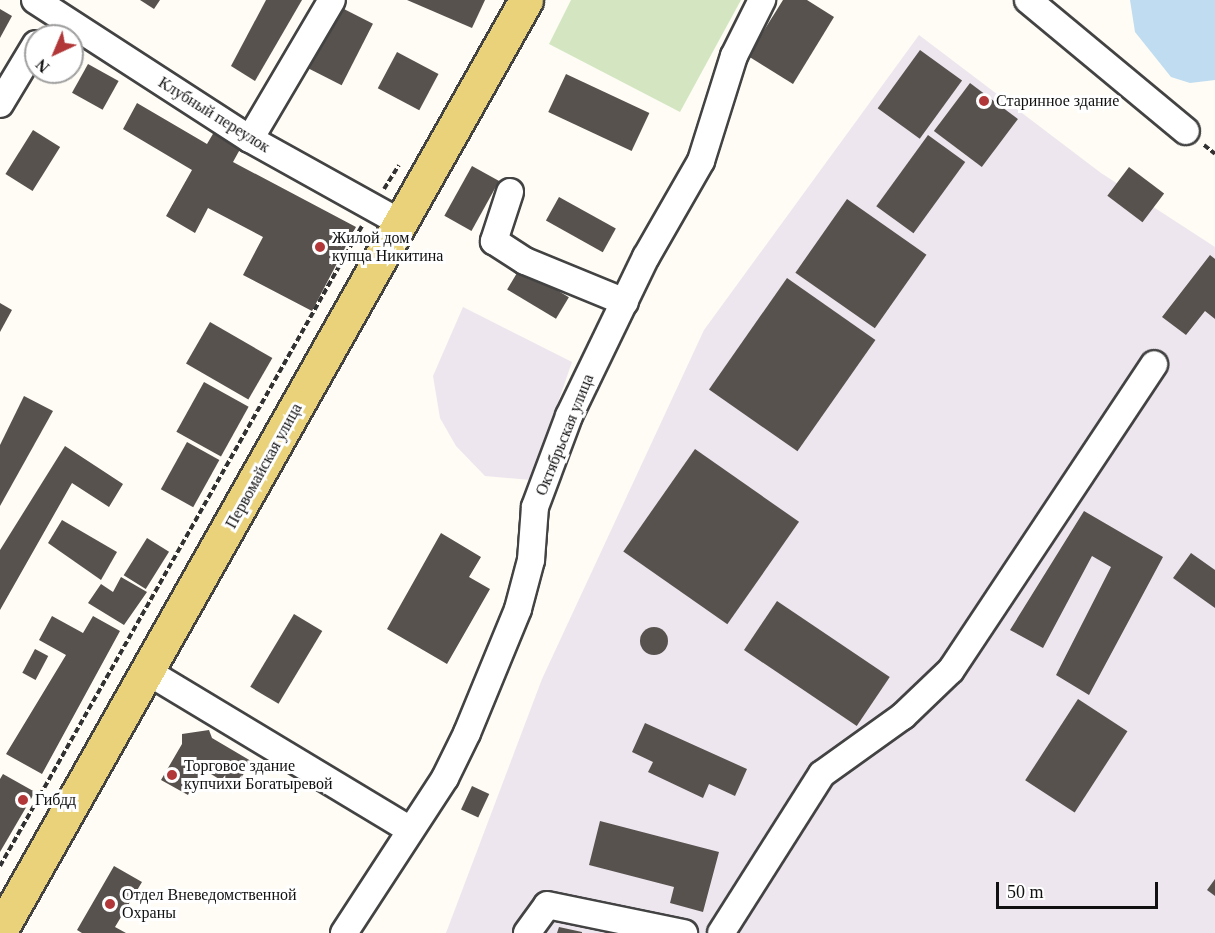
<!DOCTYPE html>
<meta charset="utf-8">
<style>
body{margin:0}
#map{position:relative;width:1215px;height:933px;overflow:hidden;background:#fefcf5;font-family:"Times New Roman",serif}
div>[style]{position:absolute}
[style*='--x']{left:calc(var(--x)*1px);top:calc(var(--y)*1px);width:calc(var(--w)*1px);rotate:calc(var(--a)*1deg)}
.industrial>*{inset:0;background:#ede6ee}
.green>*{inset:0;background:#d3e6c1}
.water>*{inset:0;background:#bfdcf0}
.building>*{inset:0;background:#58524e;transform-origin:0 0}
.round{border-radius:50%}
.path>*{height:4px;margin-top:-2px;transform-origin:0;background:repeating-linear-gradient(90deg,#323232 0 6px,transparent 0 9px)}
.roads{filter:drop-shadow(2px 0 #434343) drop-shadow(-2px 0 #434343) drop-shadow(0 2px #434343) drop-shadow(0 -2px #434343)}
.minor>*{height:26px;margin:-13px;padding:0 13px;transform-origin:13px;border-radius:13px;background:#fff}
.major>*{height:33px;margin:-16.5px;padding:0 16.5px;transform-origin:16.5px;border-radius:16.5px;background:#e9d27a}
.dots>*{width:16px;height:16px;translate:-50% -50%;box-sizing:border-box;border:3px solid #fff;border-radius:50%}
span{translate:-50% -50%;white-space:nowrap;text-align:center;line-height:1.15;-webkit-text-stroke:6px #fff;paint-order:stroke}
.poi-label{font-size:16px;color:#101010}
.left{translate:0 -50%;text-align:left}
.street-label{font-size:16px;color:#101010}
.north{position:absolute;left:24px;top:24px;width:60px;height:60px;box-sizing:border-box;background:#fff;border:2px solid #9f9f9f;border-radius:50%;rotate:224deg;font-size:16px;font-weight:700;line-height:24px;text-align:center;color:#101010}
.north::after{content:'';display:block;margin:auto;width:21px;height:27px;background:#b23738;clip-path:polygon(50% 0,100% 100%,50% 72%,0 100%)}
.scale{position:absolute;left:996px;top:882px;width:162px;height:27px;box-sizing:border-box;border:3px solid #101010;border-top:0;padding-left:8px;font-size:18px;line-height:21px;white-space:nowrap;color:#101010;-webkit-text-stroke:4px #fff;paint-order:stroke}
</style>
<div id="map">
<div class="industrial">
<i style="clip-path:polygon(919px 35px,1101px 173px,1215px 247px,1215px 933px,446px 933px,542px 679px,704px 330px)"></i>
<i style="clip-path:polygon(463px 307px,572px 362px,531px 480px,485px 476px,456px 446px,440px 418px,433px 376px)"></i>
</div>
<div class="green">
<i style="clip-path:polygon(571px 0,741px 0,680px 112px,549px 44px)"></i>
</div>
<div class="water">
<i style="clip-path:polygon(1130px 0,1215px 0,1215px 80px,1190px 83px,1171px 77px,1135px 32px)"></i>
</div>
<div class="building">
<i style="clip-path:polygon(140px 0,160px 0,154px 9px)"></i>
<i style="clip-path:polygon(266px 0,302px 0,255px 81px,231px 66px)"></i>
<i style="clip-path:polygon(407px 0,485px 0,472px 28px)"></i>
<i style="clip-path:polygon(783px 0,807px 0,834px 17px,793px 84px,748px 56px)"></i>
<i style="left:340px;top:7px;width:37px;height:69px;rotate:27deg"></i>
<i style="clip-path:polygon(0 9px,12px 16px,0 38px)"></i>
<i style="left:920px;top:50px;width:52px;height:72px;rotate:36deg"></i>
<i style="left:397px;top:52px;width:47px;height:41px;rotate:28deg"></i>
<i style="left:88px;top:64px;width:35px;height:33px;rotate:29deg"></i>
<i style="left:566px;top:74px;width:92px;height:42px;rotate:25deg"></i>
<i style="left:970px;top:83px;width:60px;height:60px;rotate:37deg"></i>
<i style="clip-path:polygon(137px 103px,207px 144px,217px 127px,244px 142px,233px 162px,356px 227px,312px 311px,243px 275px,263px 237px,208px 208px,195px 233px,166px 216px,192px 170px,123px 129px)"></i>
<i style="left:33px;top:130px;width:32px;height:52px;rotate:32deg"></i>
<i style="left:928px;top:135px;width:46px;height:88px;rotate:36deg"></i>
<i style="left:472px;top:166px;width:31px;height:57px;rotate:29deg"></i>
<i style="left:1129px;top:167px;width:44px;height:36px;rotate:37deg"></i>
<i style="left:559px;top:197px;width:65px;height:27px;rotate:29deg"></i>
<i style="left:847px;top:199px;width:97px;height:90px;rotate:35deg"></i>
<i style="clip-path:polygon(1210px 255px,1215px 259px,1215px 319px,1205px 311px,1186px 335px,1162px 317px)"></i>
<i style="left:520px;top:268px;width:57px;height:25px;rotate:31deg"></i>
<i style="left:787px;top:278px;width:108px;height:136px;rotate:35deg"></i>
<i style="clip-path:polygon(0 303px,12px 310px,0 332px)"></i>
<i style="left:210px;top:322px;width:72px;height:48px;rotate:30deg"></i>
<i style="left:204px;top:382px;width:51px;height:57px;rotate:29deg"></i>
<i style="clip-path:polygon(24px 396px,53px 411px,0 506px,0 445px)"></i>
<i style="left:187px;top:442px;width:37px;height:54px;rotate:29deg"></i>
<i style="clip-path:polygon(65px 446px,123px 484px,109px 507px,72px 483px,0 610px,0 550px)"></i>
<i style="left:695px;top:449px;width:127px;height:125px;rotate:35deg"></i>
<i style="clip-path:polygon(1084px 511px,1163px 557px,1089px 695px,1056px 675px,1111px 567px,1092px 556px,1043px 648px,1010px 630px)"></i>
<i style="clip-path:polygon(62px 520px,117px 552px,101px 580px,48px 543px)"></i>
<i style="clip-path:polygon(441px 533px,481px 557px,469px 577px,490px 589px,447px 664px,387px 629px)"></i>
<i style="left:147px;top:538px;width:26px;height:44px;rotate:32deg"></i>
<i style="clip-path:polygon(1191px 553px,1215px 570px,1215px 608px,1173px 578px)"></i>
<i style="clip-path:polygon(121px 577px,147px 592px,124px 625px,88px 603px,101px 584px,113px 592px)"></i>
<i style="left:777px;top:601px;width:136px;height:59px;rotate:34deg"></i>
<i style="left:294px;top:614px;width:33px;height:85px;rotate:31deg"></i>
<i style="clip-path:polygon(52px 616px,83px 633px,93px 616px,120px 631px,42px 774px,6px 754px,66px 655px,39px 640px)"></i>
<i class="round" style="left:640px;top:627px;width:28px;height:28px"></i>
<i style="left:35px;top:649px;width:15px;height:27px;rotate:28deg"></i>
<i style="left:1078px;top:699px;width:59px;height:97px;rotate:33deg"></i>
<i style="clip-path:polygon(645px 723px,747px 769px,735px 796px,709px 784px,703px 798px,648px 772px,653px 762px,632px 752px)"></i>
<i style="clip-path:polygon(209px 730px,212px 738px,251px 761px,235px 789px,203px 769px,188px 795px,161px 780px,182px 744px,182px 734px)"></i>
<i style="clip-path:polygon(3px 774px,35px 792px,0 852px,0 779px)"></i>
<i style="left:472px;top:786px;width:19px;height:26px;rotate:25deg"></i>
<i style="clip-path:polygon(600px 821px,719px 852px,703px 912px,670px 903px,674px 887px,589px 865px)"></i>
<i style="clip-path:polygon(114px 866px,142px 882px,115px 927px,126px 933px,82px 933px,77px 930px)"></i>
<i style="clip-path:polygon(1215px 879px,1215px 896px,1207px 890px)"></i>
<i style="clip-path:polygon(559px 927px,582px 932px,582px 933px,557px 933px)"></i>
</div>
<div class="path">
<i style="--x:1204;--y:145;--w:14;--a:39"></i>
<i style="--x:384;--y:189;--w:28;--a:-58"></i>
<i style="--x:0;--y:866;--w:735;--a:-60.51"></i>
</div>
<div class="roads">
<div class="minor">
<i style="--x:35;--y:0;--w:256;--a:32.9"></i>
<i style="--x:250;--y:139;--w:171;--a:29.1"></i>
<i style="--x:1028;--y:0;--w:205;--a:39.7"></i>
<i style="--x:0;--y:104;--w:70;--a:-59"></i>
<i style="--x:250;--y:139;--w:161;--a:-59.5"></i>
<i style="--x:510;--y:192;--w:52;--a:108.1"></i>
<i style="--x:494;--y:241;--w:37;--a:33"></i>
<i style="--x:525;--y:261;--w:108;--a:22.3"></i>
<i style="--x:150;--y:673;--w:302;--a:31.1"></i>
<i style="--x:344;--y:933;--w:185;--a:-56.9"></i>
<i style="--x:445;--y:778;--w:50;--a:-63.9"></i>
<i style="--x:467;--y:733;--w:134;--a:-67.6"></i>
<i style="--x:518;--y:609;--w:51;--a:-75.1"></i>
<i style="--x:531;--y:560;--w:53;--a:-85.7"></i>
<i style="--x:535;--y:507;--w:97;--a:-69.5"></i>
<i style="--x:569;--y:416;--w:177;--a:-64.2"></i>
<i style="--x:646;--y:257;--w:111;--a:-60.2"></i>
<i style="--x:701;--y:161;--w:110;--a:-72.6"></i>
<i style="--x:734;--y:56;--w:63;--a:-63.4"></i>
<i style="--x:527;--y:933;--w:34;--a:-54"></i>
<i style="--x:547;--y:905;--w:140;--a:11.6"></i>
<i style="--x:721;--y:933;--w:188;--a:-57.6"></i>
<i style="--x:822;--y:774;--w:100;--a:-35.6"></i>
<i style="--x:903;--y:716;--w:66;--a:-43.8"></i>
<i style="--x:951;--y:670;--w:367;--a:-56.4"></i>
</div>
<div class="major">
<i style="--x:0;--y:931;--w:1069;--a:-60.53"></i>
</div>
</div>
<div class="dots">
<i style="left:984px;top:101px;background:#b23738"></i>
<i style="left:320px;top:247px;background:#b23738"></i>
<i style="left:172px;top:775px;background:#b23738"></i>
<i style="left:23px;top:800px;background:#b23738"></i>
<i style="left:110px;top:904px;background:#b23738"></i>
</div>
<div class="poi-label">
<span class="left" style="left:996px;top:101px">Старинное здание</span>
<span class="left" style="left:332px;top:247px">Жилой дом<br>купца Никитина</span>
<span class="left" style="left:184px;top:775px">Торговое здание<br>купчихи Богатыревой</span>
<span class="left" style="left:35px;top:800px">Гибдд</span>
<span class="left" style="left:122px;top:904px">Отдел Вневедомственной<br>Охраны</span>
</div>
<div class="street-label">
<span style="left:214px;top:115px;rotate:32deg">Клубный переулок</span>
<span style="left:565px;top:435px;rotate:-68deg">Октябрьская улица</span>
<span style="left:264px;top:466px;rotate:-61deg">Первомайская улица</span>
</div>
<div class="north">N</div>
<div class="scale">50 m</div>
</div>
